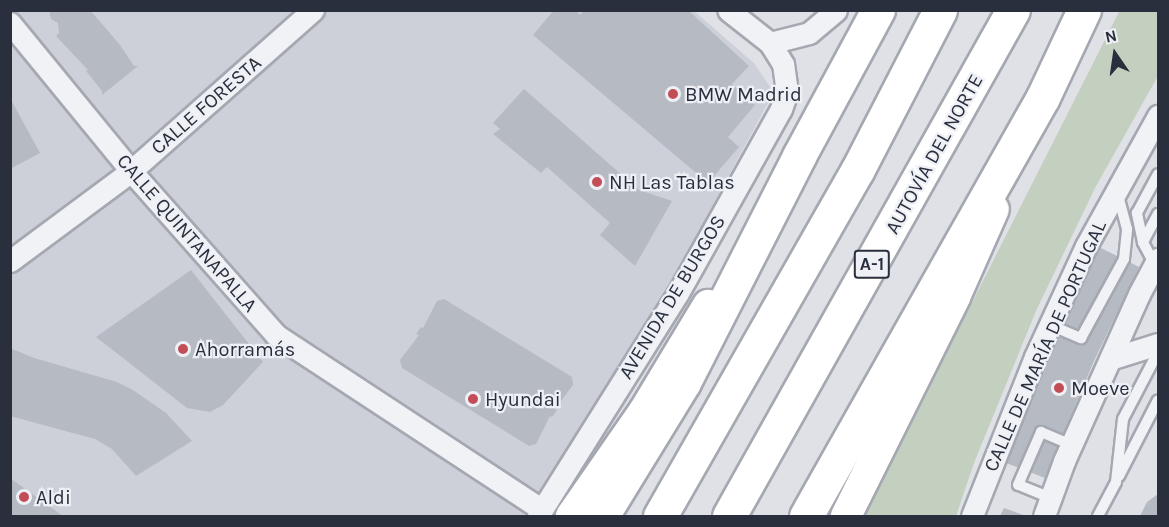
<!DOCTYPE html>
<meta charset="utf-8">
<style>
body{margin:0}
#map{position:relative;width:1169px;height:527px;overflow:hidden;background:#dfe1e7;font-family:Karla,sans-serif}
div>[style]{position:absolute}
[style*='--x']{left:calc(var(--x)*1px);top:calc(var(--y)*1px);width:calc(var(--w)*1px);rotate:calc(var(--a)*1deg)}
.built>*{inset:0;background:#cdd0d9}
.green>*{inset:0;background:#c3d0c0}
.building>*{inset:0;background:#b6bac3}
.roads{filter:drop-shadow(2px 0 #a5a8b1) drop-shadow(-2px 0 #a5a8b1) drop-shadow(0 2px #a5a8b1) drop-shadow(0 -2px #a5a8b1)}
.lane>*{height:10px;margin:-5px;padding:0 5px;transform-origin:5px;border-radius:5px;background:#f1f2f6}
.street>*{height:21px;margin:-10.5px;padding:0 10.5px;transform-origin:10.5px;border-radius:10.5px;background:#f1f2f6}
.secondary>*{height:30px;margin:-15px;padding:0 15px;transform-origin:15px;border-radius:15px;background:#fff}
.highway>*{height:33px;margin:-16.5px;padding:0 16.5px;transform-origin:16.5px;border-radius:16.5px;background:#fff}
.dots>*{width:16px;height:16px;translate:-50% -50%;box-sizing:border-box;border:3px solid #eef0f5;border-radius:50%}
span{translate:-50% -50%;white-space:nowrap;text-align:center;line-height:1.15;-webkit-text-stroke:4.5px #eef0f5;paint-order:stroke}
.shield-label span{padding:2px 4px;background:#eef0f5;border:2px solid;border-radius:4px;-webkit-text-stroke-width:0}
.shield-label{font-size:18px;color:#292f3d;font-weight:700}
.poi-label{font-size:20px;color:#292f3d}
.left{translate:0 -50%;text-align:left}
.street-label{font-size:20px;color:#292f3d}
.frame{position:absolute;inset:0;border:12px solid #292f3d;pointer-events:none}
.north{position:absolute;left:1085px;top:24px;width:60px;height:60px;-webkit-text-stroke:4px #eef0f5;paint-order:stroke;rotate:347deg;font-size:16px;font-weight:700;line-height:24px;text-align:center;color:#292f3d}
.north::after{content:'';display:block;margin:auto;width:21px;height:27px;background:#292f3d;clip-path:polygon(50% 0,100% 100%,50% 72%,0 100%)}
</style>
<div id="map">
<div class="built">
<i style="clip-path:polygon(10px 11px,694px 11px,754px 63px,770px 87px,769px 101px,688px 251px,610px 383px,526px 516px,11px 516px)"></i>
</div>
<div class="green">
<i style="clip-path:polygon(1120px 10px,1158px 11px,1158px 76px,1095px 188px,1036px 311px,974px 463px,956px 516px,864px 516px)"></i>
</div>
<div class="building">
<i style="clip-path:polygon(49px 10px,90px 10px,120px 45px,134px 66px,138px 66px,102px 95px,102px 91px,86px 71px,88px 70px,56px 36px,59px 33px,58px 23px,51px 19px)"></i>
<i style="clip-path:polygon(554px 10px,575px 10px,580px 15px,584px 10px,688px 10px,749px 66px,732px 84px,755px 105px,728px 137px,739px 147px,708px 183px,533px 35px)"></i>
<i style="clip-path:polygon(524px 89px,639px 190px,672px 201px,635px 266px,600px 235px,610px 223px,547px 167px,541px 173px,493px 134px,500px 129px,493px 123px)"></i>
<i style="clip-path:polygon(10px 98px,40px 153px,10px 169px)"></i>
<i style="clip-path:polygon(1099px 247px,1139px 267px,1094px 361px,1045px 478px,1006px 463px,1053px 344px)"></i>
<i style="clip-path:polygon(191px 270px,263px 362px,223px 405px,210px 412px,187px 408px,96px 337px)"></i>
<i style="clip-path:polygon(444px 299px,572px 377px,573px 385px,555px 409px,557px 410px,552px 417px,550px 416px,536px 444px,529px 446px,402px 368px,400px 360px,419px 335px,416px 334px,421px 327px,423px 328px,437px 301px)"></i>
<i style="clip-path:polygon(10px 348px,34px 358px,117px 382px,133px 390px,166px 413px,192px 441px,136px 476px,112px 449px,95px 439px,10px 416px)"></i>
<i style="clip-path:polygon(10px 478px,63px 516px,10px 516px)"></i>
<i style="clip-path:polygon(1158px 494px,1158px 516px,1140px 516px,1147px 502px)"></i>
<i style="clip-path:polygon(1004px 508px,1026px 516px,1000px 516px)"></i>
</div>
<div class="roads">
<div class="lane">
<i style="--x:1143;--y:242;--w:32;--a:-62"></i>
<i style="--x:1155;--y:265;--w:26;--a:-118"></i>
<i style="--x:1143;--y:242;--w:30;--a:-102"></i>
<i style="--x:1137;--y:213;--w:44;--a:-61.7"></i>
<i style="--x:1050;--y:325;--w:34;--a:23"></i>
<i style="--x:1081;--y:338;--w:90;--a:-61.4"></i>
<i style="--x:1124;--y:259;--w:30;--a:-84"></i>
<i style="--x:1127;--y:229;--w:39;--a:-105"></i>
<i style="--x:1119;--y:476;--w:85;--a:-62.8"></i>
<i style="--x:1051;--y:498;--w:35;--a:-158"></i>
<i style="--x:1018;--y:485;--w:58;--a:-66.5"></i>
<i style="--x:1041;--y:432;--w:33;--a:23"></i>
<i style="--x:1098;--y:516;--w:38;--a:-62"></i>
<i style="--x:1116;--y:482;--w:63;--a:-83.7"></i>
<i style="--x:1123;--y:419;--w:76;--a:-62.4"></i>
</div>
<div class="street">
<i style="--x:10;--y:23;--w:191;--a:50.7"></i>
<i style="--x:131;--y:171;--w:219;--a:48.5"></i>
<i style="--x:276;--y:335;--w:318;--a:33.3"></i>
<i style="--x:770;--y:43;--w:40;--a:-14.4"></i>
<i style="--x:809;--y:33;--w:35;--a:-40"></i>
<i style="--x:10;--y:261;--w:151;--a:-36.6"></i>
<i style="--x:131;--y:171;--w:243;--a:-41.5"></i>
<i style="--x:1110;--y:359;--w:50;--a:-17.4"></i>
<i style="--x:538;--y:516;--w:263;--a:-57.9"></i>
<i style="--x:678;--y:293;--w:211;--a:-60.8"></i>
<i style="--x:781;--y:109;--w:18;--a:-71"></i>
<i style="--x:787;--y:92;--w:28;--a:-98"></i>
<i style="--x:783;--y:64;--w:25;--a:-122"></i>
<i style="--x:770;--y:43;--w:53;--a:-141.8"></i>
<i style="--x:972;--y:516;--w:171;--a:-68.4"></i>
<i style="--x:1035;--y:357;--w:122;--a:-65.3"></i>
<i style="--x:1086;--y:246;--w:149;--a:-61"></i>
<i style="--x:1044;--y:516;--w:59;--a:-70"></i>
<i style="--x:1064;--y:461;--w:183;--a:-65.8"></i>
<i style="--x:1139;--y:294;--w:40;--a:-62"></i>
</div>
<div class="secondary">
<i style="--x:571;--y:516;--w:128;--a:-55.2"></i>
<i style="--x:644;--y:411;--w:124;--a:-58.9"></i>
<i style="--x:846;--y:516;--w:245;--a:-63.5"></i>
<i style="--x:955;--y:297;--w:96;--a:-66.1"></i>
</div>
<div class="highway">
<i style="--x:602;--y:516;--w:157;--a:-58.5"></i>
<i style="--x:684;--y:382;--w:254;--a:-63"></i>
<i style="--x:799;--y:156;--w:166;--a:-61.6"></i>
<i style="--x:660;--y:516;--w:397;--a:-60.3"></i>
<i style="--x:857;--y:171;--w:181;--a:-62.7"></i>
<i style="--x:729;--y:516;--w:580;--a:-60.7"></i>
<i style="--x:806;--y:516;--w:481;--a:-60.5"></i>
<i style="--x:1043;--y:97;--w:96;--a:-64.8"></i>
</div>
</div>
<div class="dots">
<i style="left:673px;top:94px;background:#c34d56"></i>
<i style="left:597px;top:182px;background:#c34d56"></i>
<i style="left:183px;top:349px;background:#c34d56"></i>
<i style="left:1059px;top:388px;background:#c34d56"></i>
<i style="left:473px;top:399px;background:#c34d56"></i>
<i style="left:24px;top:497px;background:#c34d56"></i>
</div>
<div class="shield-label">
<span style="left:872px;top:264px">A-1</span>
</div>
<div class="poi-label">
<span class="left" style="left:685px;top:94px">BMW Madrid</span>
<span class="left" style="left:609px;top:182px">NH Las Tablas</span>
<span class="left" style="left:195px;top:349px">Ahorramás</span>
<span class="left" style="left:1071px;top:388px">Moeve</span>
<span class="left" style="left:485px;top:399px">Hyundai</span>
<span class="left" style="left:36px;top:497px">Aldi</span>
</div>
<div class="street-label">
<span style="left:206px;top:105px;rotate:-41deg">CALLE FORESTA</span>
<span style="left:934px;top:154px;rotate:-61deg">AUTOVÍA DEL NORTE</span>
<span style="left:187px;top:233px;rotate:49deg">CALLE QUINTANAPALLA</span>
<span style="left:672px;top:297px;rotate:-59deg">AVENIDA DE BURGOS</span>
<span style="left:1045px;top:346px;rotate:-66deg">CALLE DE MARÍA DE PORTUGAL</span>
</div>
<div class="frame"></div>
<div class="north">N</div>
</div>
